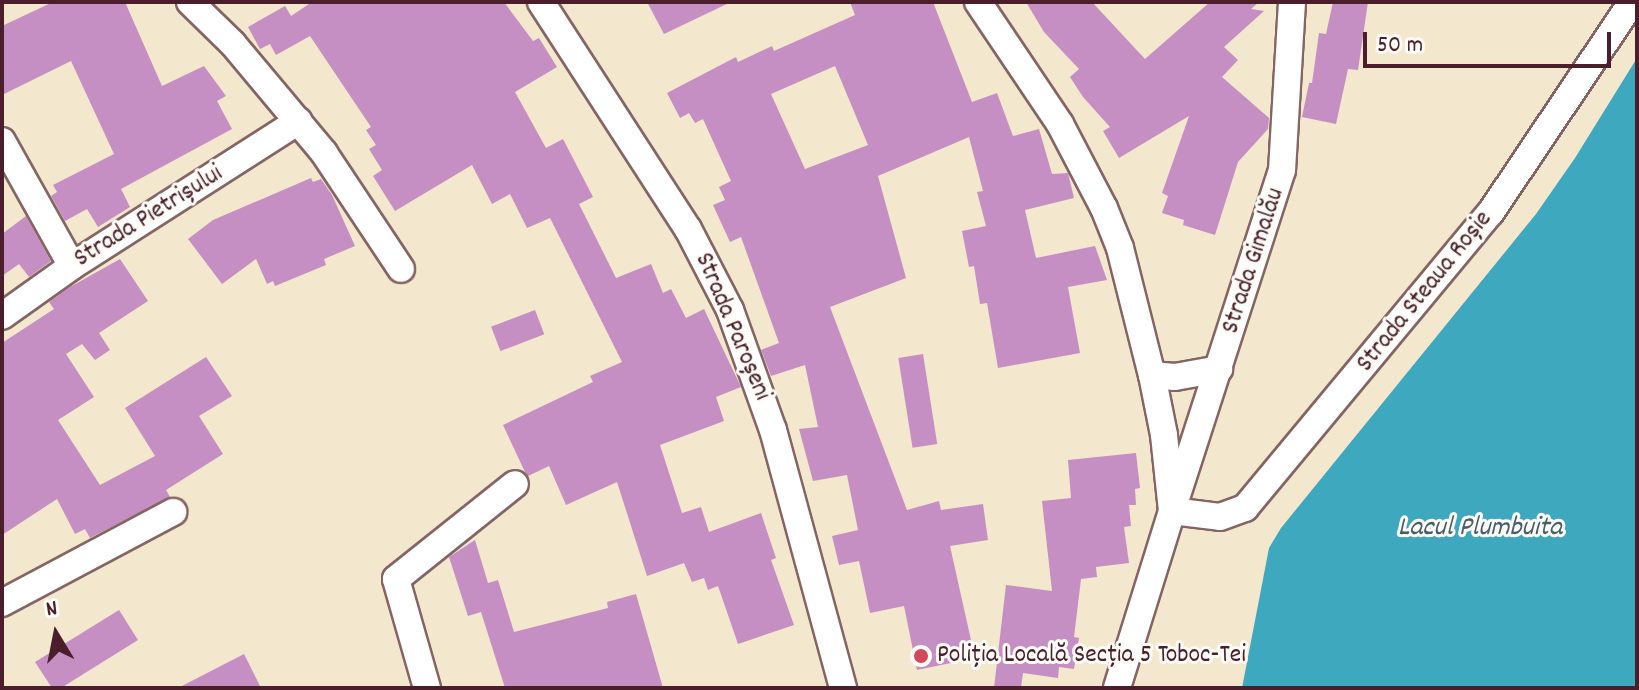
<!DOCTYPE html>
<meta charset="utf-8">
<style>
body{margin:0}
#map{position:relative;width:1639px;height:690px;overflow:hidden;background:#f3e7ce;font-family:Dekko,sans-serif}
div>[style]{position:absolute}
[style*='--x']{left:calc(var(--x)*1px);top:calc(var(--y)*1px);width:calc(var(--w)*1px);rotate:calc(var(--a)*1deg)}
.water>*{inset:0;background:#3ea8be}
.building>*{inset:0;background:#c68fc3;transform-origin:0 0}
.roads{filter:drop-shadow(2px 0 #856564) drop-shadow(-2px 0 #856564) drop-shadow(0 2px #856564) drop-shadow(0 -2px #856564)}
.street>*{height:26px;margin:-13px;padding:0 13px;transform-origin:13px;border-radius:13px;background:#fff}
.dots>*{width:22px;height:22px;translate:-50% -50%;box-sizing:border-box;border:4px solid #fdfcf7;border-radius:50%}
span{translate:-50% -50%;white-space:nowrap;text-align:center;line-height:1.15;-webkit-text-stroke:6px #fdfcf7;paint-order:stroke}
.street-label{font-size:26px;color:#4a1f2b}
.poi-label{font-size:26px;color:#4a1f2b}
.left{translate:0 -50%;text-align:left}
.water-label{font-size:28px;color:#455d6d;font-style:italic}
.frame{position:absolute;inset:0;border:4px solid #4a1f2b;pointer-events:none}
.north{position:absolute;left:16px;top:594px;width:80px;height:80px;-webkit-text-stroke:6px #fdfcf7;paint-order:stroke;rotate:350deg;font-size:22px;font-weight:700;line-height:32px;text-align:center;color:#4a1f2b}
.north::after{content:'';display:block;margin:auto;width:28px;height:36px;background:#4a1f2b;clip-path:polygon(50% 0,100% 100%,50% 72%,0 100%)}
.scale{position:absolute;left:1363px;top:32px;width:248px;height:36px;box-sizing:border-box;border:4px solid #4a1f2b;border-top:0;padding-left:10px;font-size:24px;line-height:28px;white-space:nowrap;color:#4a1f2b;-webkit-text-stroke:6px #fdfcf7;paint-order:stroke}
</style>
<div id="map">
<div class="water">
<i style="clip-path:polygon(1637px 58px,1637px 688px,1242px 688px,1269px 548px,1281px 528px,1536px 214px,1575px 158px)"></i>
</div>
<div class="building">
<i style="clip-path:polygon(53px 2px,125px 2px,162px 86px,204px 66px,226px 96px,217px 101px,232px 129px,121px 189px,130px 207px,98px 227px,87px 209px,65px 221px,51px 196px,57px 192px,53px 185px,114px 154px,71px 61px,2px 95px,2px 26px)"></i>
<i style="clip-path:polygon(312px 2px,504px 2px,533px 41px,539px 38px,557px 67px,515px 92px,546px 148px,563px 139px,593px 197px,579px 204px,616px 278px,651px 264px,663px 293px,671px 289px,686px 318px,704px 309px,741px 387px,716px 397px,724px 421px,660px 445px,682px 513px,701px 507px,709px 532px,761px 513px,776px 558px,771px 560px,794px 625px,738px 644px,718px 586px,708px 590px,704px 578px,692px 582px,684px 563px,647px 576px,617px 482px,566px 505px,549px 466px,528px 476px,525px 472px,503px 425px,593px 382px,590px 376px,622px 362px,550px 218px,527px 228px,510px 194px,492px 204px,472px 165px,395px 211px,373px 176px,382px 170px,369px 149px,376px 145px,366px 130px,371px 127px,310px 36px,276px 55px,270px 44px,260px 49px,248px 27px,285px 6px,291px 16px)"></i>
<i style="clip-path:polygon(647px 2px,731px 2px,664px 34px)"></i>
<i style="clip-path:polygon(evenodd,850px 2px,933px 2px,972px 102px,997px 93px,1013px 136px,1039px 129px,1052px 174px,1068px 173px,1074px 198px,1025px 210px,1036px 258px,1095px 246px,1107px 280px,1068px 287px,1080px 353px,998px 368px,987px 303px,980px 304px,974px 266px,969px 267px,962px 231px,986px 226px,977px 192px,983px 191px,969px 137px,878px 176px,906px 278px,830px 307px,907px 510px,939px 501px,941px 510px,983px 504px,988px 540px,950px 546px,975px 658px,917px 670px,904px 606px,870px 613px,859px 561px,839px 565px,832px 536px,858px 530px,847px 475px,813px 481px,799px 429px,818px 427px,805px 365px,771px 376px,761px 350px,779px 343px,741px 237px,730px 242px,713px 205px,725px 200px,719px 187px,731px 181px,703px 119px,695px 123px,689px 113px,680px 118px,667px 93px,736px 57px,738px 62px,772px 46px,774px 51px,855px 15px,850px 2px,835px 66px,868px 145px,805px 169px,771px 94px,835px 66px)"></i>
<i style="clip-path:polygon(1026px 2px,1092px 2px,1145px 59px,1210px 2px,1259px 2px,1251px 9px,1264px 11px,1224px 47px,1238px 60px,1222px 77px,1269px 118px,1268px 129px,1238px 162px,1215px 235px,1183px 225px,1184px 220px,1162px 213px,1168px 196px,1162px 193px,1189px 116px,1119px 158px,1103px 131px,1110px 127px,1083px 97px,1070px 77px,1079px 69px,1044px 32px)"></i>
<i style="clip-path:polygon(1333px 2px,1368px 2px,1358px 70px,1348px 69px,1336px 124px,1302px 117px,1309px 83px,1312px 83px,1319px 33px,1326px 34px)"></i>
<i style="clip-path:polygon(311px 178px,313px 182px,321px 179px,332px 195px,355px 246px,324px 259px,326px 265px,275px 286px,273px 281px,267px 284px,256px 259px,222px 284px,188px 239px,213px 220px)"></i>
<i style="clip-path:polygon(26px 216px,51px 261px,29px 277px,19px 264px,2px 276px,2px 234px)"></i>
<i style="clip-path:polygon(120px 259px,148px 301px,99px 333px,110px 350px,95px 360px,82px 344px,66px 354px,94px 397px,58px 420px,100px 485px,155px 456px,125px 408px,206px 357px,232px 396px,199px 416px,223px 454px,166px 490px,170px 497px,90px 538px,85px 529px,75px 534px,57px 499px,2px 535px,2px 343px,54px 309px,49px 302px,70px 287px)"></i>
<i style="left:535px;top:310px;width:26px;height:47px;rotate:69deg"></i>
<i style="left:923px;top:354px;width:91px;height:25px;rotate:81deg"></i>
<i style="clip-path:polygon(1136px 453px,1140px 488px,1135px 489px,1136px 505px,1129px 505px,1131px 526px,1124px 527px,1129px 563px,1096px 567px,1097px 577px,1081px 579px,1074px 637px,1079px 638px,1074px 669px,1059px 667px,1058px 678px,1023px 673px,1021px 688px,994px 688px,1006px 585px,1052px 591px,1042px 501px,1071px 498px,1068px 460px)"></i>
<i style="clip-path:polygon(475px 540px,488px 583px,498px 580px,514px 632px,608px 608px,607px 602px,636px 594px,663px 688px,505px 688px,481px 612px,468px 616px,449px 557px)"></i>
<i style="clip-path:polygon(119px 610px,138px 640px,61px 688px,52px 688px,35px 662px)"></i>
<i style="clip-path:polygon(244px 654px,261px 688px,178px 688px)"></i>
</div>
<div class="roads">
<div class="street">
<i style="--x:190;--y:2;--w:60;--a:44.3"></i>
<i style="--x:233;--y:44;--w:142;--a:50.1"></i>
<i style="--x:324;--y:153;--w:139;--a:56.4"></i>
<i style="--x:541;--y:2;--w:270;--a:57.1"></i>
<i style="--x:688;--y:229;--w:91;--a:62.6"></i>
<i style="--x:730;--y:310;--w:127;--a:70.3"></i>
<i style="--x:773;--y:430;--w:267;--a:74.8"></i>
<i style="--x:978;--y:2;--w:147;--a:56.1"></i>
<i style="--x:1060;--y:124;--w:95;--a:62.4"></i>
<i style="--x:1104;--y:208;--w:43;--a:68.2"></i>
<i style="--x:1120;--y:248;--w:131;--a:75.9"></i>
<i style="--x:1152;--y:375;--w:61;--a:78.7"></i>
<i style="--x:1164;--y:435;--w:76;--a:84"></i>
<i style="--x:1172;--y:511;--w:185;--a:107.3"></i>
<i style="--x:1292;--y:2;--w:168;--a:93.4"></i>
<i style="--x:1282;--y:170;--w:358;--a:107.9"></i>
<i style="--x:1172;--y:511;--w:48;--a:7.1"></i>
<i style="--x:1220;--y:517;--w:27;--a:-20"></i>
<i style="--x:1245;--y:508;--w:385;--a:-50.3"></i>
<i style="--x:1491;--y:212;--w:253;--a:-56.1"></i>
<i style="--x:2;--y:141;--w:143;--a:60.8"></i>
<i style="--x:2;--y:316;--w:86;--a:-35.5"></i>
<i style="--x:72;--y:266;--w:269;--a:-32.6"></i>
<i style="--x:1152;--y:375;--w:23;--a:5"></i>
<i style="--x:1175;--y:377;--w:45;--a:-10.3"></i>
<i style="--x:2;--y:603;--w:194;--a:-28"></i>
<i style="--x:427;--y:688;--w:113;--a:-105.9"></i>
<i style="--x:396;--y:579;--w:152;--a:-38.6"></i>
</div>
</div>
<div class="dots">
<i style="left:921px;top:656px;background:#d1495b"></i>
</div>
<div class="street-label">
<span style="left:149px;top:217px;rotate:-32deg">Strada Pietrișului</span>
<span style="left:1254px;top:261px;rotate:-72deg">Strada Gimalău</span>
<span style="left:1425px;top:292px;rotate:-51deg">Strada Steaua Roșie</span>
<span style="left:732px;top:327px;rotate:67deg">Strada Paroșeni</span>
</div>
<div class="poi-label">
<span class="left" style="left:937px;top:656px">Poliția Locală Secția 5 Toboc-Tei</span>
</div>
<div class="water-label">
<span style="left:1480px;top:529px">Lacul Plumbuita</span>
</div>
<div class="frame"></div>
<div class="north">N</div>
<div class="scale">50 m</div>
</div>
